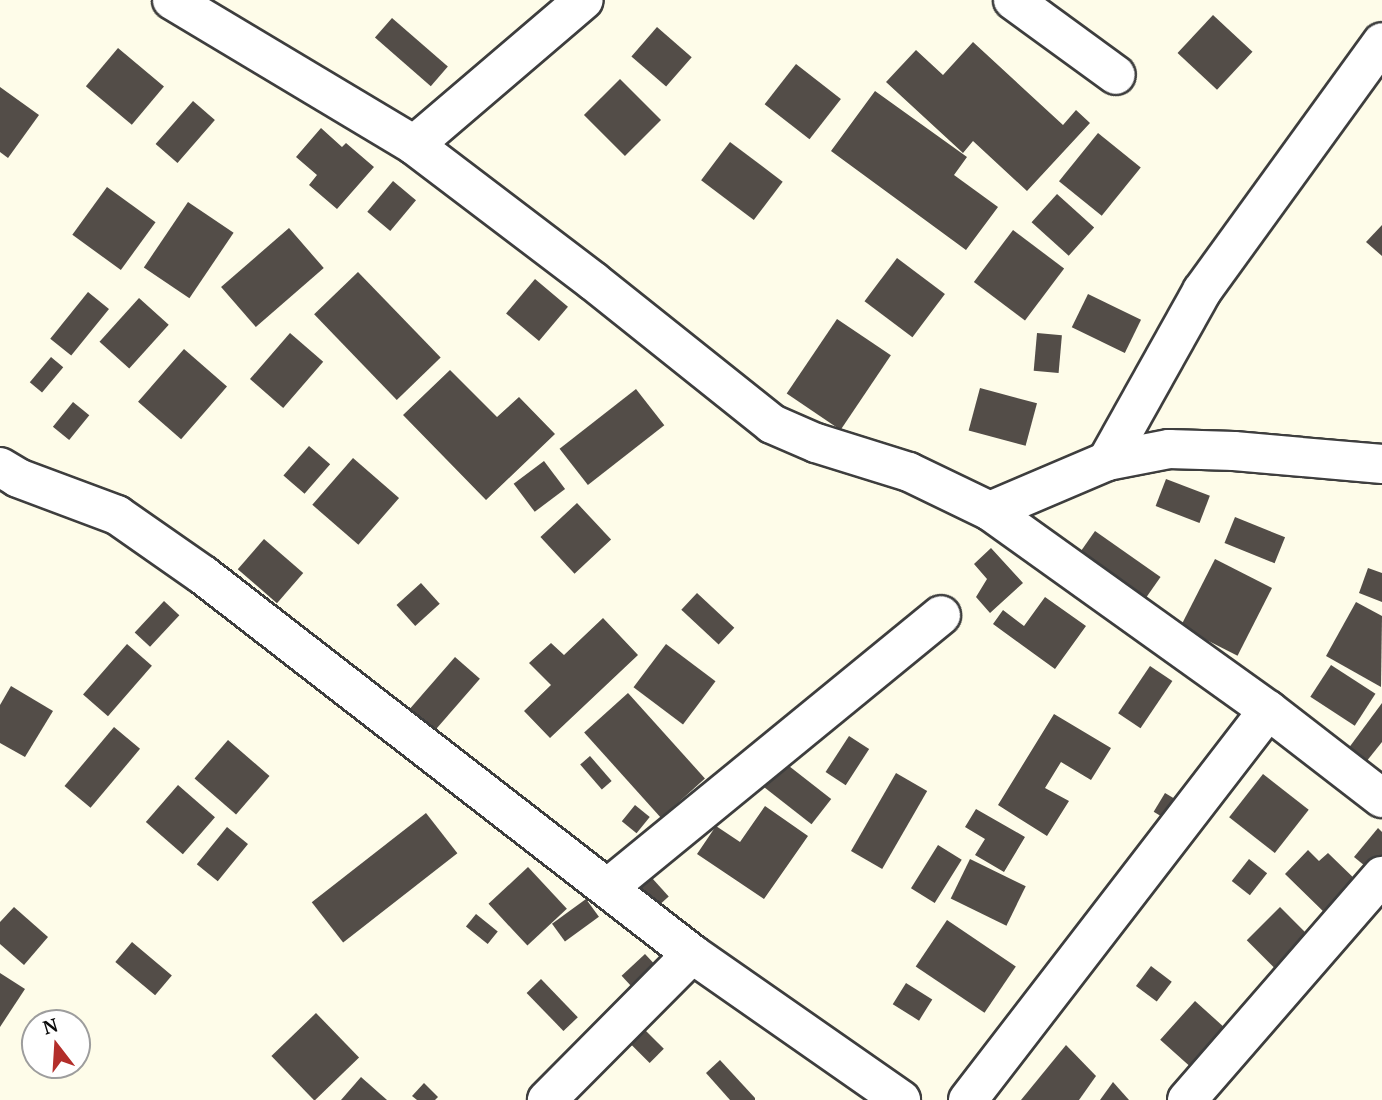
<!DOCTYPE html>
<style>
body{margin:0}
#map{position:relative;width:1382px;height:1100px;overflow:hidden;background:#fefce9;font-family:"PT Serif",serif}
div>[style]{position:absolute}
[style*='--x']{left:calc(var(--x)*1px);top:calc(var(--y)*1px);width:calc(var(--w)*1px);rotate:calc(var(--a)*1deg)}
.building>*{inset:0;background:#534d48;transform-origin:0 0}
.roads{filter:drop-shadow(2px 0 #3e3e3e) drop-shadow(-2px 0 #3e3e3e) drop-shadow(0 2px #3e3e3e) drop-shadow(0 -2px #3e3e3e)}
.minor>*{height:38px;margin:-19px;padding:0 19px;transform-origin:19px;border-radius:19px;background:#fff}
span{translate:-50% -50%;white-space:nowrap;text-align:center;line-height:1.15;-webkit-text-stroke:7px #fff;paint-order:stroke}
.north{position:absolute;left:21px;top:1009px;width:70px;height:70px;box-sizing:border-box;background:#fff;border:2px solid #9d9d9d;border-radius:50%;rotate:343deg;font-size:19px;font-weight:700;line-height:28px;text-align:center;color:#0b0b0b}
.north::after{content:'';display:block;margin:auto;width:24px;height:32px;background:#b32e2a;clip-path:polygon(50% 0,100% 100%,50% 72%,0 100%)}
</style>
<div id="map">
<div class="building">
<i style="left:1213px;top:15px;width:54px;height:52px;rotate:43deg"></i>
<i style="left:392px;top:18px;width:74px;height:26px;rotate:41deg"></i>
<i style="left:657px;top:27px;width:46px;height:39px;rotate:41deg"></i>
<i style="clip-path:polygon(973px 42px,1063px 125px,1076px 110px,1090px 123px,1027px 191px,973px 141px,963px 153px,886px 82px,916px 50px,943px 75px)"></i>
<i style="left:118px;top:48px;width:60px;height:50px;rotate:40deg"></i>
<i style="left:796px;top:64px;width:57px;height:51px;rotate:38deg"></i>
<i style="left:620px;top:79px;width:58px;height:51px;rotate:45deg"></i>
<i style="clip-path:polygon(0 87px,39px 115px,8px 158px,0 152px)"></i>
<i style="clip-path:polygon(875px 91px,967px 157px,954px 175px,998px 207px,966px 250px,831px 151px)"></i>
<i style="left:193px;top:101px;width:29px;height:57px;rotate:41deg"></i>
<i style="clip-path:polygon(321px 128px,342px 147px,346px 143px,374px 167px,337px 209px,309px 185px,317px 175px,296px 157px)"></i>
<i style="left:1098px;top:133px;width:55px;height:62px;rotate:39deg"></i>
<i style="left:730px;top:142px;width:66px;height:48px;rotate:37deg"></i>
<i style="left:393px;top:181px;width:30px;height:40px;rotate:40deg"></i>
<i style="left:107px;top:187px;width:60px;height:59px;rotate:36deg"></i>
<i style="left:1057px;top:194px;width:50px;height:38px;rotate:42deg"></i>
<i style="left:188px;top:202px;width:55px;height:79px;rotate:34deg"></i>
<i style="clip-path:polygon(1382px 225px,1382px 256px,1366px 242px)"></i>
<i style="left:289px;top:228px;width:53px;height:90px;rotate:49deg"></i>
<i style="left:1013px;top:230px;width:64px;height:65px;rotate:37deg"></i>
<i style="left:897px;top:258px;width:60px;height:54px;rotate:37deg"></i>
<i style="left:358px;top:272px;width:119px;height:61px;rotate:46deg"></i>
<i style="left:535px;top:279px;width:43px;height:45px;rotate:40deg"></i>
<i style="left:88px;top:292px;width:27px;height:60px;rotate:39deg"></i>
<i style="left:1088px;top:294px;width:59px;height:37px;rotate:26deg"></i>
<i style="left:139px;top:298px;width:40px;height:59px;rotate:42deg"></i>
<i style="left:837px;top:319px;width:65px;height:90px;rotate:34deg"></i>
<i style="left:290px;top:333px;width:44px;height:61px;rotate:41deg"></i>
<i style="left:1037px;top:333px;width:25px;height:38px;rotate:5deg"></i>
<i style="left:184px;top:349px;width:57px;height:70px;rotate:41deg"></i>
<i style="left:51px;top:357px;width:16px;height:33px;rotate:40deg"></i>
<i style="clip-path:polygon(450px 370px,497px 417px,519px 397px,555px 434px,486px 500px,403px 415px)"></i>
<i style="left:980px;top:388px;width:59px;height:44px;rotate:15deg"></i>
<i style="left:636px;top:389px;width:46px;height:97px;rotate:52deg"></i>
<i style="left:73px;top:402px;width:21px;height:32px;rotate:39deg"></i>
<i style="left:309px;top:446px;width:28px;height:39px;rotate:41deg"></i>
<i style="left:353px;top:458px;width:61px;height:62px;rotate:41deg"></i>
<i style="left:544px;top:461px;width:35px;height:38px;rotate:53deg"></i>
<i style="left:1166px;top:479px;width:47px;height:29px;rotate:21deg"></i>
<i style="left:577px;top:503px;width:50px;height:50px;rotate:47deg"></i>
<i style="left:1235px;top:517px;width:54px;height:28px;rotate:22deg"></i>
<i style="left:1095px;top:531px;width:80px;height:36px;rotate:35deg"></i>
<i style="left:264px;top:539px;width:52px;height:40px;rotate:41deg"></i>
<i style="clip-path:polygon(991px 548px,1023px 583px,990px 613px,976px 597px,987px 579px,974px 564px)"></i>
<i style="left:1215px;top:559px;width:64px;height:76px;rotate:27deg"></i>
<i style="clip-path:polygon(1368px 568px,1382px 573px,1382px 602px,1359px 593px)"></i>
<i style="left:421px;top:583px;width:28px;height:33px;rotate:48deg"></i>
<i style="left:697px;top:593px;width:51px;height:23px;rotate:43deg"></i>
<i style="clip-path:polygon(1045px 597px,1086px 626px,1055px 669px,993px 624px,1003px 610px,1024px 626px)"></i>
<i style="left:164px;top:601px;width:21px;height:43px;rotate:43deg"></i>
<i style="clip-path:polygon(1356px 602px,1382px 616px,1381px 687px,1326px 656px)"></i>
<i style="clip-path:polygon(603px 618px,638px 655px,550px 738px,524px 711px,551px 685px,529px 663px,551px 643px,564px 655px)"></i>
<i style="left:127px;top:644px;width:33px;height:67px;rotate:41deg"></i>
<i style="left:666px;top:644px;width:62px;height:54px;rotate:37deg"></i>
<i style="left:455px;top:657px;width:33px;height:71px;rotate:41deg"></i>
<i style="left:1331px;top:665px;width:53px;height:38px;rotate:33deg"></i>
<i style="left:1150px;top:666px;width:27px;height:57px;rotate:34deg"></i>
<i style="clip-path:polygon(11px 686px,53px 711px,25px 757px,0 743px,0 705px)"></i>
<i style="left:628px;top:693px;width:115px;height:59px;rotate:48deg"></i>
<i style="clip-path:polygon(1382px 703px,1382px 742px,1366px 762px,1348px 749px)"></i>
<i style="clip-path:polygon(1054px 714px,1111px 748px,1091px 780px,1061px 762px,1045px 788px,1069px 801px,1047px 836px,998px 805px)"></i>
<i style="left:114px;top:727px;width:34px;height:77px;rotate:40deg"></i>
<i style="left:849px;top:736px;width:24px;height:43px;rotate:33deg"></i>
<i style="left:228px;top:740px;width:55px;height:51px;rotate:41deg"></i>
<i style="left:590px;top:756px;width:33px;height:13px;rotate:49deg"></i>
<i style="left:780px;top:759px;width:65px;height:32px;rotate:38deg"></i>
<i style="left:896px;top:773px;width:36px;height:90px;rotate:30deg"></i>
<i style="left:1263px;top:774px;width:58px;height:55px;rotate:38deg"></i>
<i style="left:178px;top:785px;width:49px;height:49px;rotate:41deg"></i>
<i style="left:1165px;top:793px;width:21px;height:22px;rotate:31deg"></i>
<i style="left:635px;top:805px;width:19px;height:21px;rotate:39deg"></i>
<i style="clip-path:polygon(765px 806px,808px 836px,764px 899px,697px 854px,716px 826px,740px 842px)"></i>
<i style="clip-path:polygon(976px 809px,1025px 837px,1004px 872px,975px 855px,985px 839px,965px 827px)"></i>
<i style="left:426px;top:813px;width:51px;height:145px;rotate:52deg"></i>
<i style="left:227px;top:827px;width:27px;height:48px;rotate:39deg"></i>
<i style="clip-path:polygon(1378px 828px,1382px 832px,1382px 856px,1370px 870px,1354px 857px)"></i>
<i style="left:938px;top:845px;width:28px;height:51px;rotate:32deg"></i>
<i style="clip-path:polygon(1308px 850px,1319px 861px,1328px 853px,1361px 885px,1329px 917px,1285px 874px)"></i>
<i style="left:970px;top:859px;width:62px;height:44px;rotate:26deg"></i>
<i style="left:1249px;top:859px;width:23px;height:28px;rotate:38deg"></i>
<i style="left:528px;top:867px;width:57px;height:54px;rotate:47deg"></i>
<i style="left:652px;top:878px;width:25px;height:28px;rotate:48deg"></i>
<i style="left:586px;top:899px;width:22px;height:42px;rotate:54deg"></i>
<i style="clip-path:polygon(14px 907px,48px 937px,24px 965px,0 944px,0 922px)"></i>
<i style="left:1280px;top:907px;width:49px;height:47px;rotate:45deg"></i>
<i style="left:476px;top:914px;width:28px;height:16px;rotate:39deg"></i>
<i style="left:947px;top:920px;width:83px;height:56px;rotate:34deg"></i>
<i style="left:132px;top:942px;width:52px;height:26px;rotate:40deg"></i>
<i style="left:645px;top:954px;width:23px;height:32px;rotate:47deg"></i>
<i style="left:1151px;top:966px;width:26px;height:25px;rotate:37deg"></i>
<i style="clip-path:polygon(0 973px,25px 989px,0 1027px)"></i>
<i style="left:541px;top:979px;width:53px;height:20px;rotate:46deg"></i>
<i style="left:906px;top:983px;width:31px;height:25px;rotate:32deg"></i>
<i style="left:1195px;top:1001px;width:47px;height:52px;rotate:42deg"></i>
<i style="left:316px;top:1013px;width:62px;height:62px;rotate:46deg"></i>
<i style="left:644px;top:1029px;width:28px;height:20px;rotate:45deg"></i>
<i style="clip-path:polygon(1066px 1045px,1096px 1076px,1079px 1100px,1021px 1100px)"></i>
<i style="clip-path:polygon(720px 1060px,755px 1098px,755px 1100px,730px 1100px,706px 1073px)"></i>
<i style="clip-path:polygon(361px 1077px,387px 1100px,341px 1100px)"></i>
<i style="clip-path:polygon(1113px 1082px,1129px 1100px,1100px 1100px)"></i>
<i style="clip-path:polygon(424px 1083px,438px 1097px,435px 1100px,417px 1100px,412px 1096px)"></i>
</div>
<div class="roads">
<div class="minor">
<i style="--x:172;--y:0;--w:282;--a:30.9"></i>
<i style="--x:414;--y:145;--w:225;--a:37.2"></i>
<i style="--x:593;--y:281;--w:229;--a:38.6"></i>
<i style="--x:772;--y:424;--w:48;--a:23.4"></i>
<i style="--x:816;--y:443;--w:97;--a:17.3"></i>
<i style="--x:909;--y:472;--w:90;--a:25.7"></i>
<i style="--x:990;--y:511;--w:127;--a:-23.1"></i>
<i style="--x:1107;--y:461;--w:63;--a:-11"></i>
<i style="--x:1169;--y:449;--w:65;--a:1.8"></i>
<i style="--x:1234;--y:451;--w:149;--a:5"></i>
<i style="--x:1013;--y:0;--w:127;--a:36.1"></i>
<i style="--x:414;--y:145;--w:223;--a:-40.5"></i>
<i style="--x:1107;--y:461;--w:195;--a:-60.8"></i>
<i style="--x:1202;--y:291;--w:307;--a:-54.1"></i>
<i style="--x:0;--y:467;--w:21;--a:31"></i>
<i style="--x:18;--y:478;--w:106;--a:20.5"></i>
<i style="--x:117;--y:515;--w:105;--a:34.9"></i>
<i style="--x:203;--y:575;--w:619;--a:37.78"></i>
<i style="--x:692;--y:954;--w:206;--a:134.8"></i>
<i style="--x:990;--y:511;--w:342;--a:35.6"></i>
<i style="--x:1268;--y:710;--w:144;--a:37.7"></i>
<i style="--x:609;--y:887;--w:429;--a:-39.3"></i>
<i style="--x:692;--y:954;--w:255;--a:34.9"></i>
<i style="--x:968;--y:1100;--w:492;--a:-52.4"></i>
<i style="--x:1187;--y:1100;--w:297;--a:-49"></i>
</div>
</div>
<div class="north">N</div>
</div>
